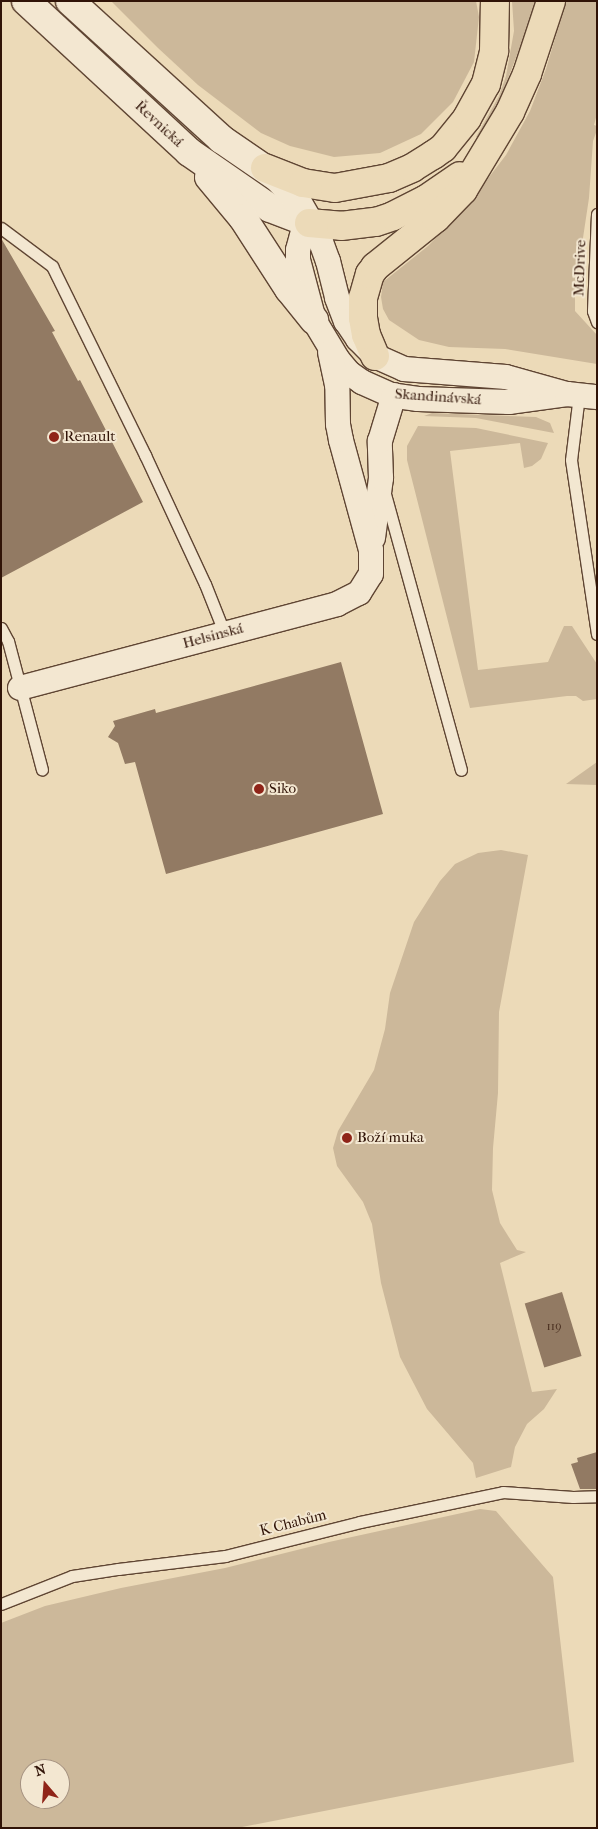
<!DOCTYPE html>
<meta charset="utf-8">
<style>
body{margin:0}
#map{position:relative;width:598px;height:1829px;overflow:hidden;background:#ecdab8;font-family:"IM FELL French Canon",serif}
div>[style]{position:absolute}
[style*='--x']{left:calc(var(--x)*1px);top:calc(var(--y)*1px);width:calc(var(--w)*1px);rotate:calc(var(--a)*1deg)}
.green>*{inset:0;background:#ccb89a}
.building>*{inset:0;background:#927a63;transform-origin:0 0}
.roads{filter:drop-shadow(1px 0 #5f4533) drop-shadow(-1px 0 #5f4533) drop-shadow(0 1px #5f4533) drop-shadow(0 -1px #5f4533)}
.lane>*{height:11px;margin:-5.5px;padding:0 5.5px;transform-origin:5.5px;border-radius:5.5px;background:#f3e7d1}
.street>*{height:24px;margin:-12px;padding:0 12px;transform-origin:12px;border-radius:12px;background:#f3e7d1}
.secondary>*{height:28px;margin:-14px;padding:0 14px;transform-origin:14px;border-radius:14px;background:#f3e7d1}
.highway>*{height:28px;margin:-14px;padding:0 14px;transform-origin:14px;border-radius:14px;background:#ecdab8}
.dots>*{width:14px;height:14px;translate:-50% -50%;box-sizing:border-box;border:2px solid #f3e7d1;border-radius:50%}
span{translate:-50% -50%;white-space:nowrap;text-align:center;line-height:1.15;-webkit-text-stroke:4px #f3e7d1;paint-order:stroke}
.number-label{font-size:12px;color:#482d1e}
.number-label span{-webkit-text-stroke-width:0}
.street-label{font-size:15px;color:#301307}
.poi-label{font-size:15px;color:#301307}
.left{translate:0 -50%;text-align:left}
.frame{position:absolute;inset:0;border:2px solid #301307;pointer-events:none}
.north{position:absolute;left:20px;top:1759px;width:50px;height:50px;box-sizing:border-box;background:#f3e7d1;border:1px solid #a59280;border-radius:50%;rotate:342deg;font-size:14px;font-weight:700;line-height:20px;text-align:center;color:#301307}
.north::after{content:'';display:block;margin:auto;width:18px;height:22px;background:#8f2418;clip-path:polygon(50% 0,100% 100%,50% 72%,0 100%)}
</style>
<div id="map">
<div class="green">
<i style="clip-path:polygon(111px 1px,476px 1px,479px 17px,474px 62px,453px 102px,421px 134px,380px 153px,334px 157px,290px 146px,261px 133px,198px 85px,158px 48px)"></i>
<i style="clip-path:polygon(512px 1px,538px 1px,500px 99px,482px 133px,479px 138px,476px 137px,499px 96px,506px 76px,514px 31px)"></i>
<i style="clip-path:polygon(566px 1px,597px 1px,597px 114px,594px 125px,597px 126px,597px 130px,593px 141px,589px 198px,575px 291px,575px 311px,597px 335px,597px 364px,505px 349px,449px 347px,419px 340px,389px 320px,383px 309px,381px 297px,383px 282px,428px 246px,466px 207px,506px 155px,530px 111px,546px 69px)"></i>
<i style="clip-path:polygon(432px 413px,536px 417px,550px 423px,554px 433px,476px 418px,424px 416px)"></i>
<i style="clip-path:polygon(418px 426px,476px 428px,548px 443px,541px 459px,532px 466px,524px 468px,520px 443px,450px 451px,478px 670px,548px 662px,564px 626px,572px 626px,597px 664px,597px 699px,583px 701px,576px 696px,567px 696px,470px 708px,407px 460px,407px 446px)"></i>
<i style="clip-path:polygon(597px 762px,597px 785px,566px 784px)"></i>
<i style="clip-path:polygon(501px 850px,528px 855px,499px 1012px,498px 1093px,493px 1148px,492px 1190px,500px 1223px,517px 1250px,526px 1252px,500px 1263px,532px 1392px,557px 1389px,544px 1409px,527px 1424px,515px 1447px,511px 1467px,476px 1478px,473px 1463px,427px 1409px,400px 1357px,381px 1283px,372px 1224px,363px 1202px,337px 1166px,333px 1148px,338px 1131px,374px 1070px,385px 1029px,390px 993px,414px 922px,440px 881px,455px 864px,478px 853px)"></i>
<i style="clip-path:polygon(evenodd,480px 1509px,496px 1511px,553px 1577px,574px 1762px,237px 1828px,1px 1828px,1px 1623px,45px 1606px,121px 1588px,225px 1568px,329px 1542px,480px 1509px,30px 1769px,60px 1769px,60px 1799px,30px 1799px,30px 1769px)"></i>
</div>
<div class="building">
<i style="clip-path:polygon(1px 238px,55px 331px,52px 332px,78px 381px,80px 380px,143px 502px,1px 578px)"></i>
<i style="clip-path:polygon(341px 662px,383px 814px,166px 874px,135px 762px,125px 764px,118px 743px,108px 737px,115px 726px,113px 721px,155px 709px,156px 713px)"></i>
<i style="left:562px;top:1292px;width:67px;height:39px;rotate:73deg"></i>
<i style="clip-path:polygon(597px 1452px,597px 1489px,580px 1489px,571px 1464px,578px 1462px,577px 1458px)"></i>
</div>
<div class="roads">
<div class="lane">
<i style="--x:597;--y:214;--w:97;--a:92.4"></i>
<i style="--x:593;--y:311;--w:12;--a:70"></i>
<i style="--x:1;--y:228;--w:64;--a:36.7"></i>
<i style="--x:52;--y:266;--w:211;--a:63.8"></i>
<i style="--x:145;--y:455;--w:142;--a:65.1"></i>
<i style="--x:205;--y:584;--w:52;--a:68.4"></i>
<i style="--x:579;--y:395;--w:65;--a:97"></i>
<i style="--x:571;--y:460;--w:176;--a:81.5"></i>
<i style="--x:385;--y:494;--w:286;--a:74.6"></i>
<i style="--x:1;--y:628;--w:15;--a:62"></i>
<i style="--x:8;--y:641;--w:133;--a:75.2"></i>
<i style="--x:1;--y:1604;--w:76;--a:-21.5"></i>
<i style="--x:72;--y:1576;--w:47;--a:-8.7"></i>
<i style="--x:118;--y:1569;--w:108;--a:-6.9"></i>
<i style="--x:225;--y:1556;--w:139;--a:-14.1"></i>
<i style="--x:360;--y:1522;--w:146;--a:-11.8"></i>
<i style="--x:503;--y:1492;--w:70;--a:4.1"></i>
<i style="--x:573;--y:1497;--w:24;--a:-2"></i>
</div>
<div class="street">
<i style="--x:567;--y:394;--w:59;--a:172.1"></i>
<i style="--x:509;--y:402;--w:91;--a:-178.1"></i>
<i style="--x:418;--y:399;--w:27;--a:-172"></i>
<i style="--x:391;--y:395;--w:32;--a:-156"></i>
<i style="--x:362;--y:382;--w:16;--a:-145"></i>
<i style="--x:349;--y:373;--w:17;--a:-130"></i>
<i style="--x:338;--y:360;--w:47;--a:-121"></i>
<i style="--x:314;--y:320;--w:62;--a:-104.9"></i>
<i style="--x:298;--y:260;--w:10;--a:-90"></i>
<i style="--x:298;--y:250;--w:20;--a:-75"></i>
<i style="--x:303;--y:231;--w:10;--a:-53"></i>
<i style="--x:309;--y:223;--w:22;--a:58"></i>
<i style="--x:321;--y:242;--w:20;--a:70"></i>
<i style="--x:328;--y:261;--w:38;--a:76"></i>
<i style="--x:337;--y:298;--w:25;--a:69"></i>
<i style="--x:346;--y:321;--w:22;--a:56"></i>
<i style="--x:358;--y:339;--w:24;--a:45"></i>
<i style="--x:375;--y:356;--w:32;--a:24"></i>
<i style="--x:404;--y:369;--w:102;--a:4.5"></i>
<i style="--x:506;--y:377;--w:63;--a:15.6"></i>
<i style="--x:567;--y:394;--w:30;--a:6"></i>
<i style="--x:373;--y:538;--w:61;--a:-82.4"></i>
<i style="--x:381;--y:478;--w:37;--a:-92"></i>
<i style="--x:380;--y:441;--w:48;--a:-73.1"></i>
<i style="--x:20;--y:688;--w:328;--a:-14.8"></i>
<i style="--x:337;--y:604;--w:25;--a:-27"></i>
<i style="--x:359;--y:593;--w:22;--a:-58"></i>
<i style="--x:371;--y:574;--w:24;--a:-90"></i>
<i style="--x:371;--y:550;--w:114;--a:-105.3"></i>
<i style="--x:341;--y:440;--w:16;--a:-101"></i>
<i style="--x:338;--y:424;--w:39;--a:-91"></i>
<i style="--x:337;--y:385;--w:33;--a:-102"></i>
</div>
<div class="secondary">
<i style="--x:26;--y:1;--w:222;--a:42.8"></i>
<i style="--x:189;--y:152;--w:98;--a:34.7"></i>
<i style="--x:270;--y:208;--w:42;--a:21"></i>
<i style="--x:70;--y:1;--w:205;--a:42.4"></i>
<i style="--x:221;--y:139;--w:69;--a:34.4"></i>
<i style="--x:278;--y:178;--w:21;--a:47"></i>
<i style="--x:292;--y:193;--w:34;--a:60"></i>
<i style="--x:209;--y:177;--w:53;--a:50.3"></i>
<i style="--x:243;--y:218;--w:85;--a:57.1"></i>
<i style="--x:289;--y:289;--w:40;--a:51"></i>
</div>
<div class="highway">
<i style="--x:265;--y:168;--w:41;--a:21.5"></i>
<i style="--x:303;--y:183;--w:32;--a:9"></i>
<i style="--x:335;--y:188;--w:55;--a:-10.5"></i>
<i style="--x:389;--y:178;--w:25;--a:-23"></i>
<i style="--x:412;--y:168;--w:25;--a:-32"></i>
<i style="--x:433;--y:155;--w:12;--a:-35"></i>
<i style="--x:443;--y:148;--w:38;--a:-51"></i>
<i style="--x:467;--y:118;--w:39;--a:-61"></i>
<i style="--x:486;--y:84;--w:34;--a:-76"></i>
<i style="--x:494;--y:51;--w:50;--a:-88.9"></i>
<i style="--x:309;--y:223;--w:32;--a:5"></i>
<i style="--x:341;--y:226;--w:35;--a:-7"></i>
<i style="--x:376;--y:222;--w:18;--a:-19"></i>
<i style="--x:393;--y:216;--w:36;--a:-27"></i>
<i style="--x:425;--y:200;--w:42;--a:-34.4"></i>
<i style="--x:375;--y:356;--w:23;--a:-113"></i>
<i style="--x:366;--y:335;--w:17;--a:-100"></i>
<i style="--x:363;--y:318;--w:20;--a:-90"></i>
<i style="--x:363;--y:298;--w:25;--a:-74"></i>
<i style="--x:370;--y:274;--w:9;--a:-54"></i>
<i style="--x:375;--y:267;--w:78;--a:-38.8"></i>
<i style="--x:436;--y:218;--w:39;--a:-46"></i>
<i style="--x:463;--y:190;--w:91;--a:-58.9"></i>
<i style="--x:510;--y:112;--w:42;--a:-65.9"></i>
<i style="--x:527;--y:74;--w:77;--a:-71.8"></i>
</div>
</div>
<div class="dots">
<i style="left:54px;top:437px;background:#8f2418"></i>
<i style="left:259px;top:789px;background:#8f2418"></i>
<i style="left:347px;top:1138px;background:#8f2418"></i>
</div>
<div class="number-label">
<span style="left:554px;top:1327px">119</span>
</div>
<div class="street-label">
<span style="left:159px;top:124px;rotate:43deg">Řevnická</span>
<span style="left:580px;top:268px;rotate:-88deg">McDrive</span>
<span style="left:438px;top:397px;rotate:4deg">Skandinávská</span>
<span style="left:213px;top:636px;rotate:-15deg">Helsinská</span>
<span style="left:293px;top:1523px;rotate:-14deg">K Chabům</span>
</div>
<div class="poi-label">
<span class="left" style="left:64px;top:437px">Renault</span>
<span class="left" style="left:269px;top:789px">Siko</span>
<span class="left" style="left:357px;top:1138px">Boží muka</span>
</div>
<div class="frame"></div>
<div class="north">N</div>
</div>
